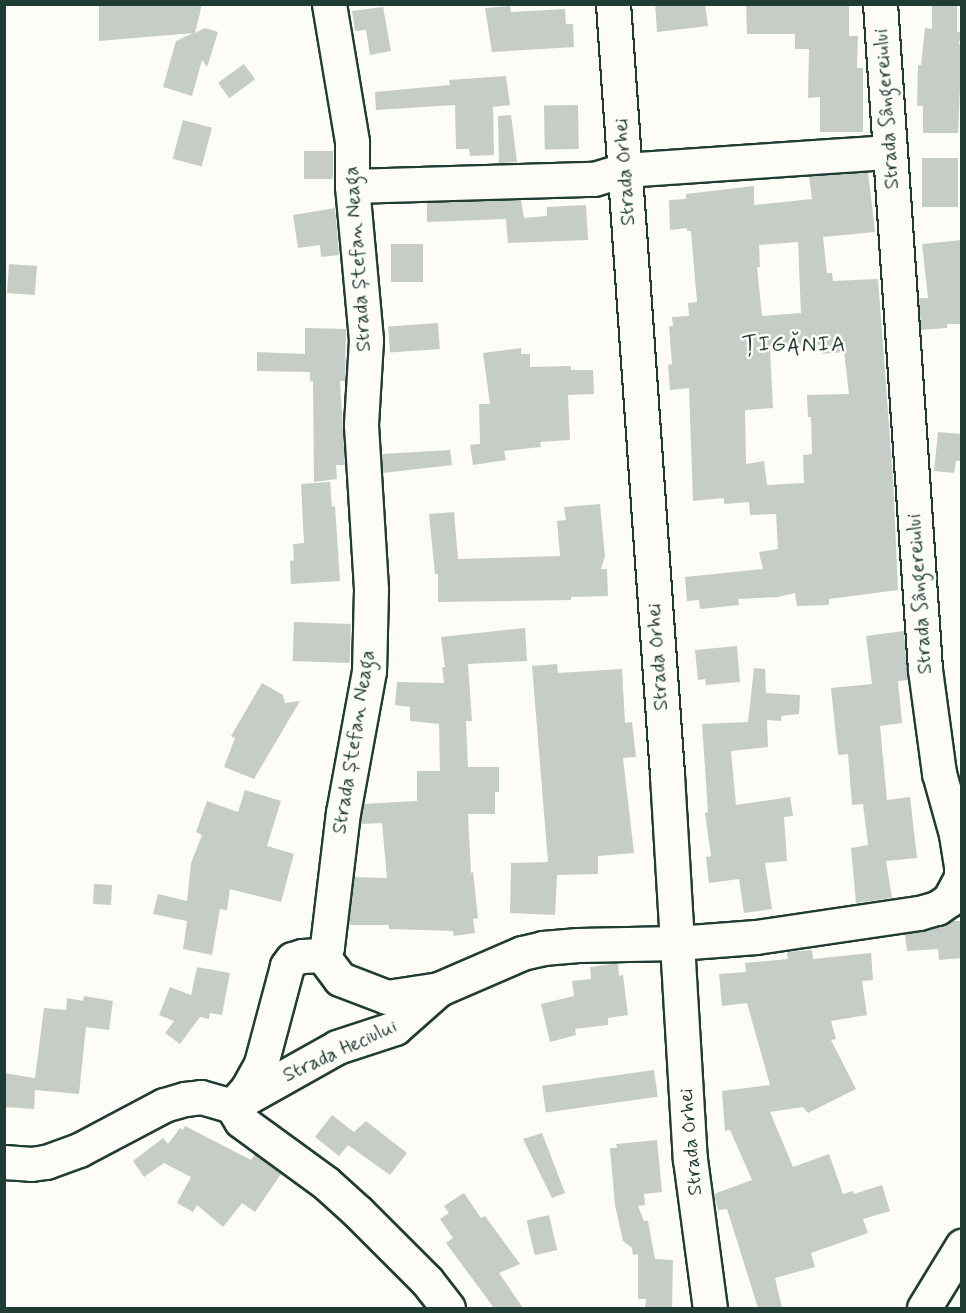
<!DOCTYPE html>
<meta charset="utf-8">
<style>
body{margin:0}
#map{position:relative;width:966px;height:1313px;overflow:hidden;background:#fdfcf7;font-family:Mynerve,sans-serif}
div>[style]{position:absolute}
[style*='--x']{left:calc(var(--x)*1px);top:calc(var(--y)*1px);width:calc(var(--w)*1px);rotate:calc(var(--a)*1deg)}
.building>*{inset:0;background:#c6cdc7;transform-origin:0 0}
.roads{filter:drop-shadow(2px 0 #1f3d34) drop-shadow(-2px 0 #1f3d34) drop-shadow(0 2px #1f3d34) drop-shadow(0 -2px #1f3d34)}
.minor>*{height:33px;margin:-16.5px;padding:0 16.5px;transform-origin:16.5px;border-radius:16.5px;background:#fdfcf7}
.major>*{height:33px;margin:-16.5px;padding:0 16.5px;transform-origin:16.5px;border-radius:16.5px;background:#fdfcf7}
span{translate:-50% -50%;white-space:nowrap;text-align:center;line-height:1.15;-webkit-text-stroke:5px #fdfcf7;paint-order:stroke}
.street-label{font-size:20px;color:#1f3d34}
.quarter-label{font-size:22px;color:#1f3d34;letter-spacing:1.5px}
.frame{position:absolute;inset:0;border:6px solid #1f3d34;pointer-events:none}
</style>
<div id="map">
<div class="building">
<i style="clip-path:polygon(99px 4px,202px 4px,195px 33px,205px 28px,218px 32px,207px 67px,202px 60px,192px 96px,163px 87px,176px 41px,193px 33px,99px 41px)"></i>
<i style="clip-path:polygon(655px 4px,705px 4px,708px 26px,657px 32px)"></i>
<i style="clip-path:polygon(746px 4px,849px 4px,849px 36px,858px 36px,857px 68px,863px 68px,863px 132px,820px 132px,820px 97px,808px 98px,809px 49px,795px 49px,795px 34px,747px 34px)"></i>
<i style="clip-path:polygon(932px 4px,957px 4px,957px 32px,961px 32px,959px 44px,962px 45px,958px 133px,923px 133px,923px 106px,917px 106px,918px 65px,921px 65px,925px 28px,932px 29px)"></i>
<i style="clip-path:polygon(510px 6px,511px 12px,565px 9px,566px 24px,573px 24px,574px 47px,492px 52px,485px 8px)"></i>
<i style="clip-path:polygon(383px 7px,391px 51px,370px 55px,366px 30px,355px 31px,352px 11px)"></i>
<i style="left:244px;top:64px;width:19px;height:32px;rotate:54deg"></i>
<i style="clip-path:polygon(506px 76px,510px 105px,493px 107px,494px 155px,470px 156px,469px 149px,456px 149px,455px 105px,376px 110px,375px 92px,450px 85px,449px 80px)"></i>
<i style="left:578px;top:105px;width:44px;height:34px;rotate:89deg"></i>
<i style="clip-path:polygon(511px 115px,517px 162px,499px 163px,498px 116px)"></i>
<i style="left:183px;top:120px;width:30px;height:40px;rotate:15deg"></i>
<i style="left:333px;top:151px;width:28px;height:29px;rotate:90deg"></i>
<i style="left:958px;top:158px;width:49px;height:36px;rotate:90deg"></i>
<i style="clip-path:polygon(evenodd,868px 172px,875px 232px,823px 237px,827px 273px,832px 273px,833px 281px,878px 279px,893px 479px,898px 590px,829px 599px,829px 605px,797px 606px,795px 593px,778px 597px,738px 599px,739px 605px,700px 609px,699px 600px,687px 601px,685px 577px,763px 569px,759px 552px,778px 549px,776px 514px,750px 515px,749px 502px,724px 504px,724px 498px,693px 501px,689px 388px,670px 390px,668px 365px,672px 364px,669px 326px,673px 326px,672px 317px,689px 316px,688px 303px,697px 302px,691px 231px,687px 231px,687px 228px,670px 230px,669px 200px,686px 199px,686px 194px,754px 186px,754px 205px,812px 199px,809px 176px,868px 172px,798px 242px,801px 313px,762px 316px,757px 267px,760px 267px,759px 245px,798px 242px,868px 172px,821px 345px,822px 354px,844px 352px,849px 394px,807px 395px,808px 417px,811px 417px,812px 454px,803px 455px,804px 483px,767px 485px,764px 461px,746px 464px,745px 410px,773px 408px,770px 350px,821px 345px)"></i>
<i style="clip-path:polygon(521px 200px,524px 218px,547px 216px,547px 207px,586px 205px,588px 240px,508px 243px,506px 219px,427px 222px,427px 203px)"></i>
<i style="clip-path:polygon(335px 208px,339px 255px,321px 257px,320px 245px,298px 248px,293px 215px)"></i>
<i style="clip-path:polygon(962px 240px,962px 324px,947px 324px,947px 328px,921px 330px,919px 298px,928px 298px,922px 244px)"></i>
<i style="left:423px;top:244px;width:38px;height:32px;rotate:90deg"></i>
<i style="left:9px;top:264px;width:28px;height:29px;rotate:4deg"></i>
<i style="left:438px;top:323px;width:26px;height:50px;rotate:86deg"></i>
<i style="clip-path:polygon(305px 328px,346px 329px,345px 381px,340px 381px,345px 465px,336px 465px,337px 479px,314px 482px,313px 381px,310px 381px,310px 372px,257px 371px,257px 352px,305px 354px)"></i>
<i style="clip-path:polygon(521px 348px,521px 354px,530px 354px,530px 367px,571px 366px,571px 370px,593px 370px,594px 394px,568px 395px,570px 440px,540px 442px,541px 447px,504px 451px,506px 460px,473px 465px,470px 445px,480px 444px,479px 404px,490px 404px,483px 353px)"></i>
<i style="clip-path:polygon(938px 432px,962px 434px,962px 461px,956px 461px,954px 473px,934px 471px)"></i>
<i style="clip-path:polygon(450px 450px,452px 465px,383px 473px,382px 454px)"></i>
<i style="clip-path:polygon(330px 482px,332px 507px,335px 506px,340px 581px,291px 584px,290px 561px,294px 560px,293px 544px,304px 543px,301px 484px)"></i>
<i style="clip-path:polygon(600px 504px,605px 556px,601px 569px,607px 569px,608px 596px,571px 597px,571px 600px,438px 602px,438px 574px,435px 574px,429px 514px,454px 512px,458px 559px,560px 556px,557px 521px,566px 520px,564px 507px)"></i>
<i style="left:294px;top:622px;width:57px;height:39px;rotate:2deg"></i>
<i style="clip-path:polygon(525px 628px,527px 661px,468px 664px,472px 721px,466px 721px,468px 767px,499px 767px,499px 792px,495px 792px,495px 814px,468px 814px,471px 873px,473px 872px,478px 918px,473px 919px,475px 933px,454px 936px,453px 931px,389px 929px,389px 925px,349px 925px,354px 877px,387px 878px,382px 823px,360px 824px,363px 804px,417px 801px,417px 771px,440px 771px,439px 724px,410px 721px,410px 707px,395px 705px,397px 682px,444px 683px,442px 667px,445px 667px,441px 637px)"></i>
<i style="clip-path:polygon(904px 631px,908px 680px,898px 681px,902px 723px,880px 726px,887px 800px,910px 797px,917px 858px,886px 861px,892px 898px,856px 903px,851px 848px,868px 845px,863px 804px,852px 805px,848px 754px,838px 755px,831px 688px,872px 684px,866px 636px)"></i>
<i style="clip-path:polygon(737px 646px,740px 682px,706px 685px,705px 679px,698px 680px,695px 650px)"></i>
<i style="clip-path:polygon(557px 664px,558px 673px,622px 669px,625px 723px,632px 722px,636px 757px,623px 758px,634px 853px,598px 856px,598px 874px,557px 875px,555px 915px,510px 913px,511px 863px,548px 862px,532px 666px)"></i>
<i style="clip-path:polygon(754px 668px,765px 669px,766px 693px,800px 695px,799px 714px,781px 716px,781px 721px,767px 720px,768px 747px,731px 751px,736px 805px,790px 797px,793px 816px,784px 817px,787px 861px,765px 863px,772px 909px,744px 913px,739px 879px,709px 883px,706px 857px,711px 856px,705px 813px,708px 812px,702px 724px,748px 722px)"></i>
<i style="clip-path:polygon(262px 683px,283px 695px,285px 703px,300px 701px,254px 779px,224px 767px,235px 738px,231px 736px)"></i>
<i style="clip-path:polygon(245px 790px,281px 801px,267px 846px,294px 854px,281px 902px,230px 889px,227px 910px,220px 909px,212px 955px,183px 949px,187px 921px,153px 914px,158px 894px,187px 901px,191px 863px,202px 835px,196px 832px,207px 801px,238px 812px)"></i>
<i style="left:94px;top:884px;width:18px;height:20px;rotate:3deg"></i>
<i style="clip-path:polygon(951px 921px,962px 921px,962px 958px,939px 960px,938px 949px,907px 951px,905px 934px,924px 931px)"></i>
<i style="clip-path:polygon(812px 950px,813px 959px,871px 953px,873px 980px,862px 981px,867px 1015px,831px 1021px,836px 1039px,831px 1040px,856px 1089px,808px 1113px,803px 1107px,770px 1112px,793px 1167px,829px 1154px,843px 1194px,853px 1191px,854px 1194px,882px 1185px,890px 1211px,863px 1219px,868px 1233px,811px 1253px,815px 1267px,775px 1278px,782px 1308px,758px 1308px,727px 1209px,718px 1210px,714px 1194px,752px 1180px,730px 1130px,725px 1131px,722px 1091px,770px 1085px,747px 1003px,722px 1006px,719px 974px,746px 972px,745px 963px,788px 959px,787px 952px)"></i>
<i style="clip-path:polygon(618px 963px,619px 976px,623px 975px,628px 1015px,608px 1018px,608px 1025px,575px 1029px,576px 1035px,550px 1042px,541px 1004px,574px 996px,572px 981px,591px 979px,590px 967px)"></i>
<i style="clip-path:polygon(197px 967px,230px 973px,222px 1015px,210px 1013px,209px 1019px,200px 1017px,180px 1044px,165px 1033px,174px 1021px,159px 1015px,170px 987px,191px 995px)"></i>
<i style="clip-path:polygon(84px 996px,113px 1001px,109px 1030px,86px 1027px,79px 1094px,35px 1090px,34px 1109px,4px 1107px,4px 1073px,35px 1078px,44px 1008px,66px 1010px,67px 998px,83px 1001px)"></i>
<i style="left:654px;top:1070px;width:27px;height:113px;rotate:82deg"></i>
<i style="clip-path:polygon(332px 1115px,354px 1132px,366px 1121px,407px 1153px,390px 1175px,348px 1145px,339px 1156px,315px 1137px)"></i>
<i style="clip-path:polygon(185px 1126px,251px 1160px,255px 1154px,281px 1174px,255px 1212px,242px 1203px,223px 1227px,197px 1205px,193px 1212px,177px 1203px,191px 1177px,164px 1163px,144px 1177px,133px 1161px,163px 1138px,168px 1144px,180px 1128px,183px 1130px)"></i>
<i style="clip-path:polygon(542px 1133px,565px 1193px,552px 1198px,523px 1139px)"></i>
<i style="clip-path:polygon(657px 1140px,662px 1192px,644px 1194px,645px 1205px,638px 1206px,644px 1221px,648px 1221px,655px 1259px,673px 1260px,672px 1307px,645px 1307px,646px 1299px,638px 1299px,638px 1254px,633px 1255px,632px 1248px,623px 1241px,615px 1205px,610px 1148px,617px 1148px,616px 1144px)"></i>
<i style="clip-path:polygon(464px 1193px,481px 1218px,485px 1216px,520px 1264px,499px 1273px,523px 1308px,494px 1308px,446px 1243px,453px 1238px,440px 1219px,449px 1213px,444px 1206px)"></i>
<i style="left:549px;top:1215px;width:36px;height:23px;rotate:77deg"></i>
</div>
<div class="roads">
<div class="minor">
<i style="--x:329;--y:4;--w:140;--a:80.5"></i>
<i style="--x:352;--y:142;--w:44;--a:90"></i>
<i style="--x:352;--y:186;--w:155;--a:84.8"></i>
<i style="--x:366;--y:340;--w:85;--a:93.4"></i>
<i style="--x:361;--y:425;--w:165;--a:86.5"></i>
<i style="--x:371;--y:590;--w:81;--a:91.4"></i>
<i style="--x:369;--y:671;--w:143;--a:100.4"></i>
<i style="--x:343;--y:812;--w:136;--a:96.8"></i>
<i style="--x:327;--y:947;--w:9;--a:122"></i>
<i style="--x:322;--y:955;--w:20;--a:177"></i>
<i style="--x:302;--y:956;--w:10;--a:163"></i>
<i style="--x:292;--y:959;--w:9;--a:126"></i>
<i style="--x:287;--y:966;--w:101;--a:104.9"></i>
<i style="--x:261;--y:1064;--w:29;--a:119"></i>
<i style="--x:247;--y:1089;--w:23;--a:131"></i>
<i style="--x:232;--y:1106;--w:17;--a:59"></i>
<i style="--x:241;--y:1121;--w:105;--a:36.1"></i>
<i style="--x:326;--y:1183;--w:42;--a:42.1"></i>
<i style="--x:357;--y:1211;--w:99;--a:45"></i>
<i style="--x:427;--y:1281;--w:34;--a:52"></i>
<i style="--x:613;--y:4;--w:773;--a:85.99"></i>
<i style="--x:667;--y:775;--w:385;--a:86.6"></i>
<i style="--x:690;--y:1159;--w:150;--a:82.4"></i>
<i style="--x:352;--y:186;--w:242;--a:-1.7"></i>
<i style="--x:594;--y:179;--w:31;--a:-17"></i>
<i style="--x:624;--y:170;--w:266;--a:-3.9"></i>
<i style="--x:322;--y:955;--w:30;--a:53"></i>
<i style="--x:340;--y:979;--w:50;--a:21"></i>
<i style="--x:387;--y:997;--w:53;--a:-8.7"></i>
<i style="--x:4;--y:1162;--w:27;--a:4"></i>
<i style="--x:31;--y:1164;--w:15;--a:-8"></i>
<i style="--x:46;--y:1162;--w:35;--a:-20"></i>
<i style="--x:79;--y:1150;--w:96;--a:-27.9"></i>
<i style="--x:164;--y:1105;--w:22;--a:-16"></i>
<i style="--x:185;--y:1099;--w:16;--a:-7"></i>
<i style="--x:201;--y:1097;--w:32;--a:16"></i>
<i style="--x:232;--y:1106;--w:120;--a:-29.3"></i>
<i style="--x:337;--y:1047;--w:61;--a:-18.1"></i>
<i style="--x:395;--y:1028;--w:59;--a:-41.6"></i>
<i style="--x:439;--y:989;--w:90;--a:-23.4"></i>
<i style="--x:522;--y:953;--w:22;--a:-13"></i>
<i style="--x:543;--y:948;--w:35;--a:-5"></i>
<i style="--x:578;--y:945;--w:99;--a:-1.2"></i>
<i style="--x:677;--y:943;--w:79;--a:-4.3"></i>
<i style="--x:756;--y:937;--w:165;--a:-8.4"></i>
<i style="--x:919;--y:913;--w:19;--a:-16"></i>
<i style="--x:937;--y:908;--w:14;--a:-34"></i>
<i style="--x:949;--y:900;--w:26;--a:-62"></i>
<i style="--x:961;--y:877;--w:11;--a:-90"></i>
<i style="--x:961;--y:866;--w:32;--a:-99"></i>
<i style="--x:956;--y:834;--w:63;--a:-105.6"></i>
<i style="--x:939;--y:773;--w:105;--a:-97.7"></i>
<i style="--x:925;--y:669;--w:667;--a:-93.87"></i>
</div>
<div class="major">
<i style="--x:924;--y:1308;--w:73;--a:-58.5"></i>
</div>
</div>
<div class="street-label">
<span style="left:887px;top:109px;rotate:-94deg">Strada Sângereiului</span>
<span style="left:625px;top:172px;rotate:-94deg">Strada Orhei</span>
<span style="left:358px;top:259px;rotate:-94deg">Strada Ștefan Neaga</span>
<span style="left:920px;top:594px;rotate:-94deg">Strada Sângereiului</span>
<span style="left:658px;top:657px;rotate:-94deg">Strada Orhei</span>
<span style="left:354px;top:742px;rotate:-81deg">Strada Ștefan Neaga</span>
<span style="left:340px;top:1051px;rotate:-25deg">Strada Heciului</span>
<span style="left:691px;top:1142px;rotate:-95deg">Strada Orhei</span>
</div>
<div class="quarter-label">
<span style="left:794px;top:346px">ȚIGĂNIA</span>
</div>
<div class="frame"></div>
</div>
